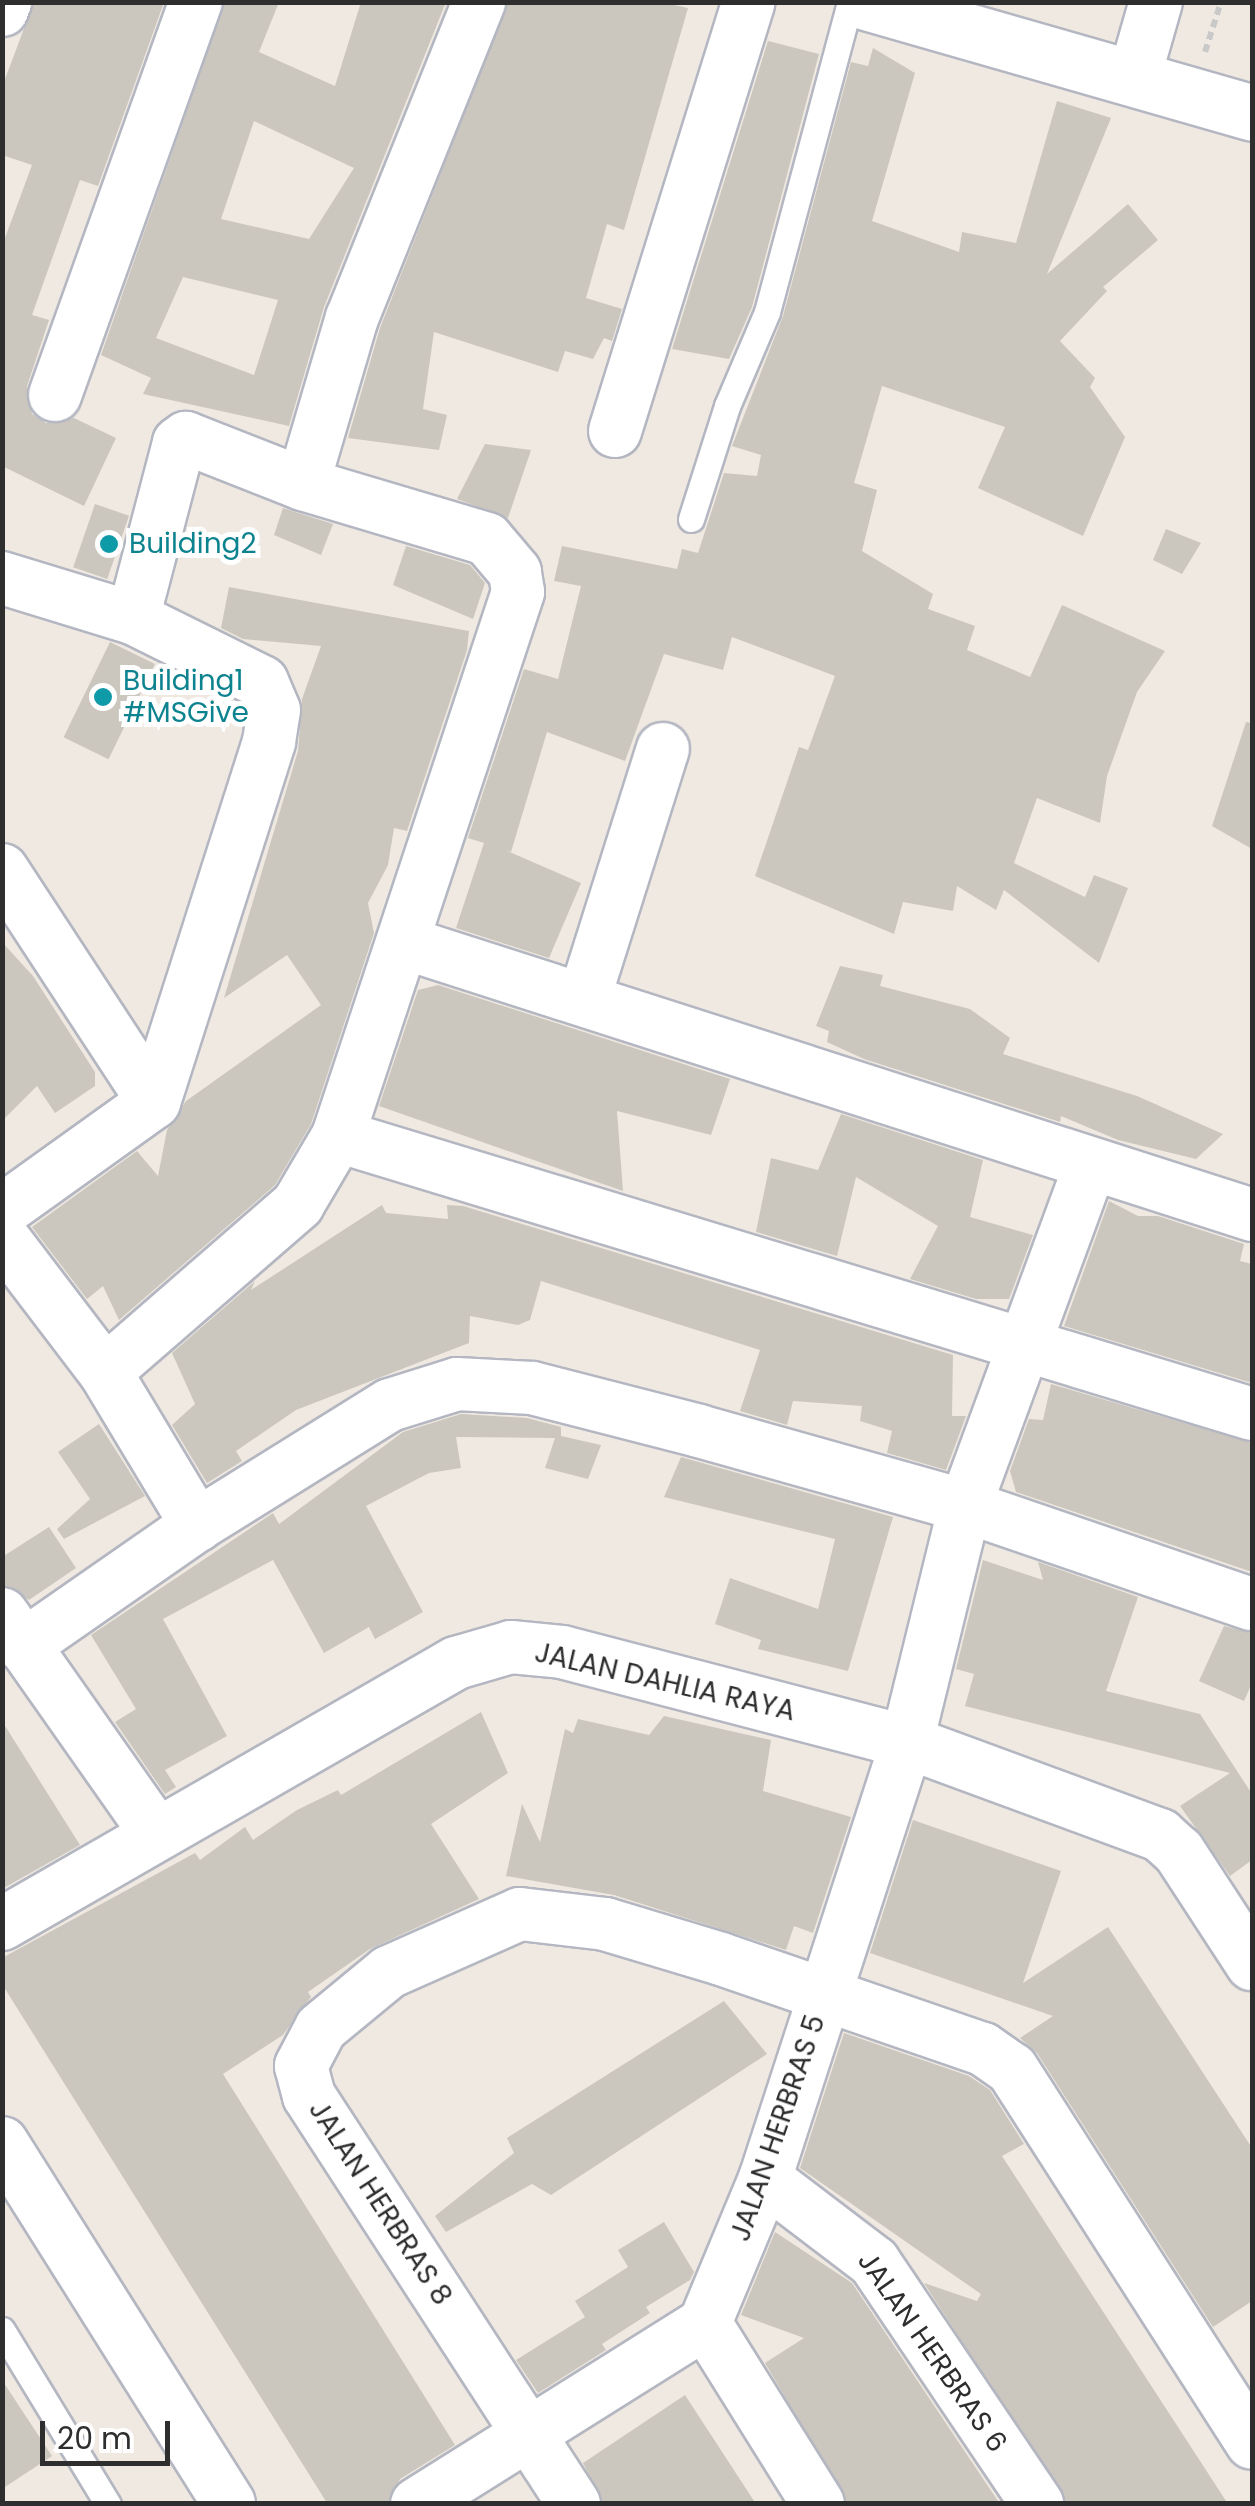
<!DOCTYPE html>
<style>
body{margin:0}
#map{position:relative;width:1255px;height:2506px;overflow:hidden;background:#efe9e1;font-family:Poppins,sans-serif}
div>[style]{position:absolute}
[style*='--x']{left:calc(var(--x)*1px);top:calc(var(--y)*1px);width:calc(var(--w)*1px);rotate:calc(var(--a)*1deg)}
.building>*{inset:0;background:#cbc7bf;transform-origin:0 0}
.path>*{height:6px;margin-top:-3px;transform-origin:0;background:repeating-linear-gradient(90deg,#c9c9c9 0 8px,transparent 0 13px)}
.roads{filter:drop-shadow(2px 0 #b4b7c1) drop-shadow(-2px 0 #b4b7c1) drop-shadow(0 2px #b4b7c1) drop-shadow(0 -2px #b4b7c1)}
.service>*{height:25px;margin:-12.5px;padding:0 12.5px;transform-origin:12.5px;border-radius:12.5px;background:#fff}
.minor>*{height:52px;margin:-26px;padding:0 26px;transform-origin:26px;border-radius:26px;background:#fff}
.secondary>*{height:55px;margin:-27.5px;padding:0 27.5px;transform-origin:27.5px;border-radius:27.5px;background:#fff}
.dots>*{width:28px;height:28px;translate:-50% -50%;box-sizing:border-box;border:5px solid #fff;border-radius:50%}
span{translate:-50% -50%;white-space:nowrap;text-align:center;line-height:1.15;-webkit-text-stroke:10px #fff;paint-order:stroke}
.culture-label{font-size:28px;color:#0d838f}
.left{translate:0 -50%;text-align:left}
.street-label{font-size:28px;color:#2e2e2e}
.frame{position:absolute;inset:0;border:5px solid #2e2e2e;pointer-events:none}
.scale{position:absolute;left:40px;top:2421px;width:130px;height:45px;box-sizing:border-box;border:5px solid #2e2e2e;border-top:0;padding-left:12px;font-size:30px;line-height:35px;white-space:nowrap;color:#2e2e2e;-webkit-text-stroke:8px #fff;paint-order:stroke}
</style>
<div id="map">
<div class="building">
<i style="clip-path:polygon(34px 2px,163px 5px,98px 186px,80px 180px,32px 315px,49px 320px,27px 386px,32px 414px,46px 423px,74px 418px,116px 438px,84px 506px,2px 466px,2px 246px,32px 165px,2px 155px,2px 87px)"></i>
<i style="clip-path:polygon(evenodd,225px 2px,279px 2px,259px 52px,335px 86px,361px 2px,446px 2px,324px 307px,289px 426px,143px 394px,151px 378px,101px 355px,225px 2px,254px 121px,354px 168px,309px 239px,221px 219px,254px 121px,225px 2px,183px 277px,278px 300px,254px 375px,156px 338px,183px 277px)"></i>
<i style="clip-path:polygon(508px 2px,661px 2px,688px 8px,624px 230px,607px 224px,586px 298px,622px 309px,612px 341px,604px 338px,593px 359px,565px 351px,558px 372px,434px 332px,423px 409px,447px 415px,439px 450px,348px 438px,380px 328px)"></i>
<i style="clip-path:polygon(768px 41px,819px 54px,752px 307px,729px 359px,672px 349px)"></i>
<i style="clip-path:polygon(873px 48px,915px 73px,872px 221px,959px 252px,962px 232px,1016px 243px,1057px 101px,1111px 118px,1047px 274px,1128px 204px,1158px 240px,1103px 287px,1107px 291px,1060px 341px,1095px 378px,1090px 387px,1125px 437px,1083px 536px,978px 488px,1005px 427px,882px 386px,854px 483px,877px 490px,862px 551px,933px 594px,928px 609px,975px 626px,967px 650px,1030px 677px,1062px 605px,1165px 651px,1137px 692px,1107px 776px,1100px 823px,1037px 798px,1014px 863px,1085px 897px,1094px 875px,1128px 888px,1099px 963px,1004px 890px,996px 910px,957px 886px,953px 911px,903px 902px,894px 934px,755px 876px,799px 747px,808px 750px,835px 676px,732px 637px,723px 670px,664px 654px,625px 761px,547px 732px,511px 852px,505px 850px,581px 883px,549px 958px,456px 928px,484px 843px,468px 838px,524px 669px,558px 679px,581px 586px,554px 581px,562px 546px,677px 569px,682px 549px,698px 553px,724px 473px,757px 476px,761px 455px,732px 446px,783px 316px,851px 62px,868px 66px)"></i>
<i style="clip-path:polygon(485px 444px,531px 450px,508px 518px,457px 499px)"></i>
<i style="left:95px;top:504px;width:36px;height:67px;rotate:19deg"></i>
<i style="clip-path:polygon(283px 508px,333px 524px,321px 555px,274px 535px)"></i>
<i style="clip-path:polygon(1166px 529px,1201px 543px,1182px 574px,1153px 560px)"></i>
<i style="clip-path:polygon(406px 546px,470px 565px,485px 583px,473px 619px,393px 585px)"></i>
<i style="clip-path:polygon(229px 587px,469px 631px,467px 650px,407px 831px,394px 828px,388px 865px,368px 903px,374px 933px,311px 1124px,275px 1185px,119px 1320px,103px 1286px,87px 1299px,32px 1227px,137px 1151px,158px 1176px,167px 1130px,186px 1101px,321px 1005px,287px 955px,224px 998px,298px 751px,302px 699px,321px 646px,243px 639px,221px 628px)"></i>
<i style="left:110px;top:642px;width:50px;height:106px;rotate:26deg"></i>
<i style="clip-path:polygon(1246px 722px,1252px 723px,1252px 849px,1212px 826px)"></i>
<i style="clip-path:polygon(2px 942px,33px 976px,95px 1072px,95px 1086px,55px 1113px,37px 1086px,2px 1121px)"></i>
<i style="clip-path:polygon(840px 966px,883px 975px,880px 986px,970px 1009px,1010px 1038px,1003px 1054px,1137px 1096px,1223px 1134px,1196px 1159px,1118px 1140px,1061px 1116px,1060px 1122px,864px 1059px,827px 1042px,829px 1031px,816px 1026px)"></i>
<i style="clip-path:polygon(438px 985px,730px 1079px,711px 1135px,617px 1111px,623px 1191px,379px 1106px,418px 990px)"></i>
<i style="clip-path:polygon(841px 1114px,983px 1160px,970px 1217px,1033px 1235px,1009px 1299px,976px 1299px,910px 1279px,938px 1226px,856px 1177px,837px 1256px,756px 1232px,771px 1158px,818px 1170px)"></i>
<i style="clip-path:polygon(1109px 1201px,1138px 1216px,1158px 1216px,1244px 1244px,1240px 1261px,1252px 1264px,1252px 1383px,1064px 1326px)"></i>
<i style="clip-path:polygon(382px 1205px,386px 1213px,448px 1219px,447px 1205px,463px 1206px,953px 1355px,952px 1416px,966px 1416px,946px 1470px,887px 1453px,892px 1431px,860px 1421px,862px 1406px,793px 1401px,787px 1425px,740px 1411px,760px 1350px,541px 1281px,530px 1320px,518px 1325px,470px 1316px,469px 1343px,296px 1410px,236px 1451px,242px 1461px,207px 1483px,172px 1425px,195px 1404px,172px 1353px,255px 1281px,251px 1290px)"></i>
<i style="clip-path:polygon(1051px 1384px,1252px 1443px,1252px 1572px,1016px 1492px,1010px 1471px,1029px 1419px,1043px 1420px)"></i>
<i style="clip-path:polygon(461px 1414px,527px 1418px,561px 1427px,561px 1436px,601px 1445px,588px 1479px,545px 1468px,555px 1438px,456px 1437px,461px 1468px,429px 1473px,366px 1506px,423px 1612px,375px 1639px,369px 1627px,324px 1653px,273px 1560px,163px 1619px,227px 1736px,165px 1770px,176px 1787px,165px 1794px,115px 1722px,136px 1709px,91px 1635px,273px 1513px,279px 1524px,403px 1432px)"></i>
<i style="clip-path:polygon(99px 1424px,145px 1496px,64px 1539px,57px 1529px,90px 1499px,58px 1452px)"></i>
<i style="clip-path:polygon(681px 1457px,893px 1517px,848px 1671px,758px 1649px,761px 1640px,715px 1624px,730px 1578px,818px 1609px,835px 1539px,664px 1497px)"></i>
<i style="clip-path:polygon(49px 1527px,76px 1568px,29px 1600px,2px 1585px,2px 1557px)"></i>
<i style="clip-path:polygon(983px 1560px,1043px 1580px,1038px 1562px,1138px 1597px,1106px 1691px,1200px 1714px,1252px 1794px,1252px 1860px,1230px 1876px,1180px 1806px,1230px 1773px,965px 1706px,974px 1674px,956px 1669px)"></i>
<i style="clip-path:polygon(1224px 1626px,1252px 1633px,1252px 1683px,1244px 1701px,1199px 1681px)"></i>
<i style="clip-path:polygon(481px 1712px,508px 1773px,431px 1824px,479px 1899px,370px 1949px,308px 1992px,311px 1997px,283px 2035px,223px 2074px,455px 2445px,400px 2479px,387px 2504px,327px 2503px,2px 1984px,2px 1958px,195px 1853px,200px 1860px,245px 1827px,253px 1840px,297px 1810px,338px 1790px,341px 1795px)"></i>
<i style="clip-path:polygon(664px 1716px,771px 1740px,763px 1791px,851px 1817px,813px 1933px,794px 1926px,786px 1950px,614px 1895px,506px 1876px,522px 1804px,540px 1842px,565px 1729px,573px 1733px,578px 1719px,649px 1735px)"></i>
<i style="clip-path:polygon(2px 1721px,80px 1845px,2px 1889px)"></i>
<i style="clip-path:polygon(913px 1820px,1061px 1871px,1023px 1983px,1108px 1927px,1252px 2148px,1252px 2301px,1213px 2327px,1037px 2053px,1020px 2038px,1053px 2016px,870px 1953px)"></i>
<i style="clip-path:polygon(724px 2001px,767px 2054px,551px 2195px,532px 2184px,446px 2232px,435px 2216px,514px 2153px,507px 2138px)"></i>
<i style="clip-path:polygon(844px 2033px,969px 2076px,990px 2090px,1024px 2144px,1002px 2156px,1228px 2504px,1067px 2504px,924px 2283px,977px 2301px,981px 2294px,800px 2168px)"></i>
<i style="clip-path:polygon(664px 2222px,694px 2272px,690px 2280px,646px 2307px,650px 2313px,602px 2344px,606px 2350px,538px 2393px,516px 2360px,585px 2317px,575px 2301px,628px 2267px,618px 2250px)"></i>
<i style="clip-path:polygon(775px 2232px,852px 2283px,1000px 2504px,848px 2504px,765px 2363px,804px 2338px,741px 2315px)"></i>
<i style="clip-path:polygon(2px 2380px,52px 2456px,2px 2489px)"></i>
<i style="clip-path:polygon(685px 2395px,756px 2504px,604px 2504px,583px 2463px)"></i>
</div>
<div class="path">
<i style="--x:1205;--y:52;--w:52;--a:-72.3"></i>
</div>
<div class="roads">
<div class="service">
<i style="--x:691;--y:519;--w:119;--a:-72.3"></i>
<i style="--x:727;--y:406;--w:102;--a:-66.9"></i>
<i style="--x:767;--y:312;--w:321;--a:-75"></i>
<i style="--x:2;--y:2330;--w:204;--a:58.7"></i>
</div>
<div class="minor">
<i style="--x:2;--y:10;--w:9;--a:-69"></i>
<i style="--x:1135;--y:75;--w:76;--a:-74"></i>
<i style="--x:55;--y:395;--w:418;--a:-70.3"></i>
<i style="--x:615;--y:431;--w:449;--a:-72.7"></i>
<i style="--x:303;--y:484;--w:173;--a:-73.6"></i>
<i style="--x:352;--y:318;--w:341;--a:-68.1"></i>
<i style="--x:2;--y:578;--w:137;--a:17"></i>
<i style="--x:133;--y:618;--w:144;--a:26.4"></i>
<i style="--x:262;--y:682;--w:30;--a:67"></i>
<i style="--x:274;--y:710;--w:32;--a:99"></i>
<i style="--x:269;--y:742;--w:378;--a:107.7"></i>
<i style="--x:154;--y:1102;--w:187;--a:144.4"></i>
<i style="--x:2;--y:870;--w:277;--a:56.8"></i>
<i style="--x:405;--y:943;--w:890;--a:17.8"></i>
<i style="--x:585;--y:996;--w:259;--a:-72.5"></i>
<i style="--x:338;--y:1136;--w:955;--a:16.92"></i>
<i style="--x:2;--y:1237;--w:170;--a:52.7"></i>
<i style="--x:105;--y:1372;--w:179;--a:59"></i>
<i style="--x:105;--y:1372;--w:256;--a:-41"></i>
<i style="--x:298;--y:1204;--w:79;--a:-59.5"></i>
<i style="--x:338;--y:1136;--w:573;--a:-71.69"></i>
<i style="--x:518;--y:592;--w:20;--a:-99"></i>
<i style="--x:515;--y:572;--w:43;--a:-130.3"></i>
<i style="--x:487;--y:539;--w:192;--a:-163.4"></i>
<i style="--x:303;--y:484;--w:126;--a:-158.5"></i>
<i style="--x:186;--y:438;--w:9;--a:144"></i>
<i style="--x:179;--y:443;--w:181;--a:104.7"></i>
<i style="--x:2;--y:1614;--w:268;--a:54.9"></i>
<i style="--x:23;--y:1646;--w:212;--a:-34.8"></i>
<i style="--x:197;--y:1525;--w:227;--a:-31.9"></i>
<i style="--x:390;--y:1405;--w:70;--a:-17.4"></i>
<i style="--x:457;--y:1384;--w:75;--a:3.1"></i>
<i style="--x:532;--y:1388;--w:172;--a:14.4"></i>
<i style="--x:699;--y:1431;--w:276;--a:15.7"></i>
<i style="--x:965;--y:1506;--w:303;--a:18.9"></i>
<i style="--x:2;--y:1924;--w:524;--a:-29.89"></i>
<i style="--x:456;--y:1663;--w:57;--a:-16.2"></i>
<i style="--x:511;--y:1647;--w:51;--a:5.6"></i>
<i style="--x:562;--y:1652;--w:357;--a:14.6"></i>
<i style="--x:907;--y:1742;--w:270;--a:20.2"></i>
<i style="--x:1160;--y:1835;--w:25;--a:42"></i>
<i style="--x:1179;--y:1852;--w:134;--a:56.9"></i>
<i style="--x:2;--y:2143;--w:426;--a:57.8"></i>
<i style="--x:765;--y:2179;--w:137;--a:37.3"></i>
<i style="--x:874;--y:2262;--w:292;--a:56"></i>
<i style="--x:705;--y:2323;--w:213;--a:58"></i>
<i style="--x:417;--y:2504;--w:340;--a:-32.1"></i>
<i style="--x:705;--y:2323;--w:156;--a:-67.4"></i>
<i style="--x:765;--y:2179;--w:459;--a:-72"></i>
<i style="--x:907;--y:1742;--w:243;--a:-76.2"></i>
<i style="--x:965;--y:1506;--w:362;--a:-69.8"></i>
<i style="--x:574;--y:2504;--w:487;--a:-123"></i>
<i style="--x:309;--y:2096;--w:31;--a:-105"></i>
<i style="--x:301;--y:2066;--w:43;--a:-62.2"></i>
<i style="--x:321;--y:2028;--w:88;--a:-39.5"></i>
<i style="--x:389;--y:1972;--w:143;--a:-23.9"></i>
<i style="--x:520;--y:1914;--w:86;--a:6.7"></i>
<i style="--x:605;--y:1924;--w:121;--a:16.8"></i>
<i style="--x:721;--y:1959;--w:277;--a:19"></i>
<i style="--x:983;--y:2049;--w:35;--a:35"></i>
<i style="--x:1012;--y:2069;--w:444;--a:57.3"></i>
</div>
<div class="secondary">
<i style="--x:866;--y:2;--w:402;--a:16"></i>
</div>
</div>
<div class="dots">
<i style="left:109px;top:544px;background:#0f9aa8"></i>
<i style="left:103px;top:697px;background:#0f9aa8"></i>
</div>
<div class="culture-label">
<span class="left" style="left:129px;top:544px">Building2</span>
<span class="left" style="left:123px;top:697px">Building1<br>#MSGive</span>
</div>
<div class="street-label">
<span style="left:665px;top:1682px;rotate:13deg">JALAN DAHLIA RAYA</span>
<span style="left:778px;top:2128px;rotate:-71deg">JALAN HERBRAS 5</span>
<span style="left:380px;top:2203px;rotate:57deg">JALAN HERBRAS 8</span>
<span style="left:932px;top:2352px;rotate:55deg">JALAN HERBRAS 6</span>
</div>
<div class="frame"></div>
<div class="scale">20 m</div>
</div>
